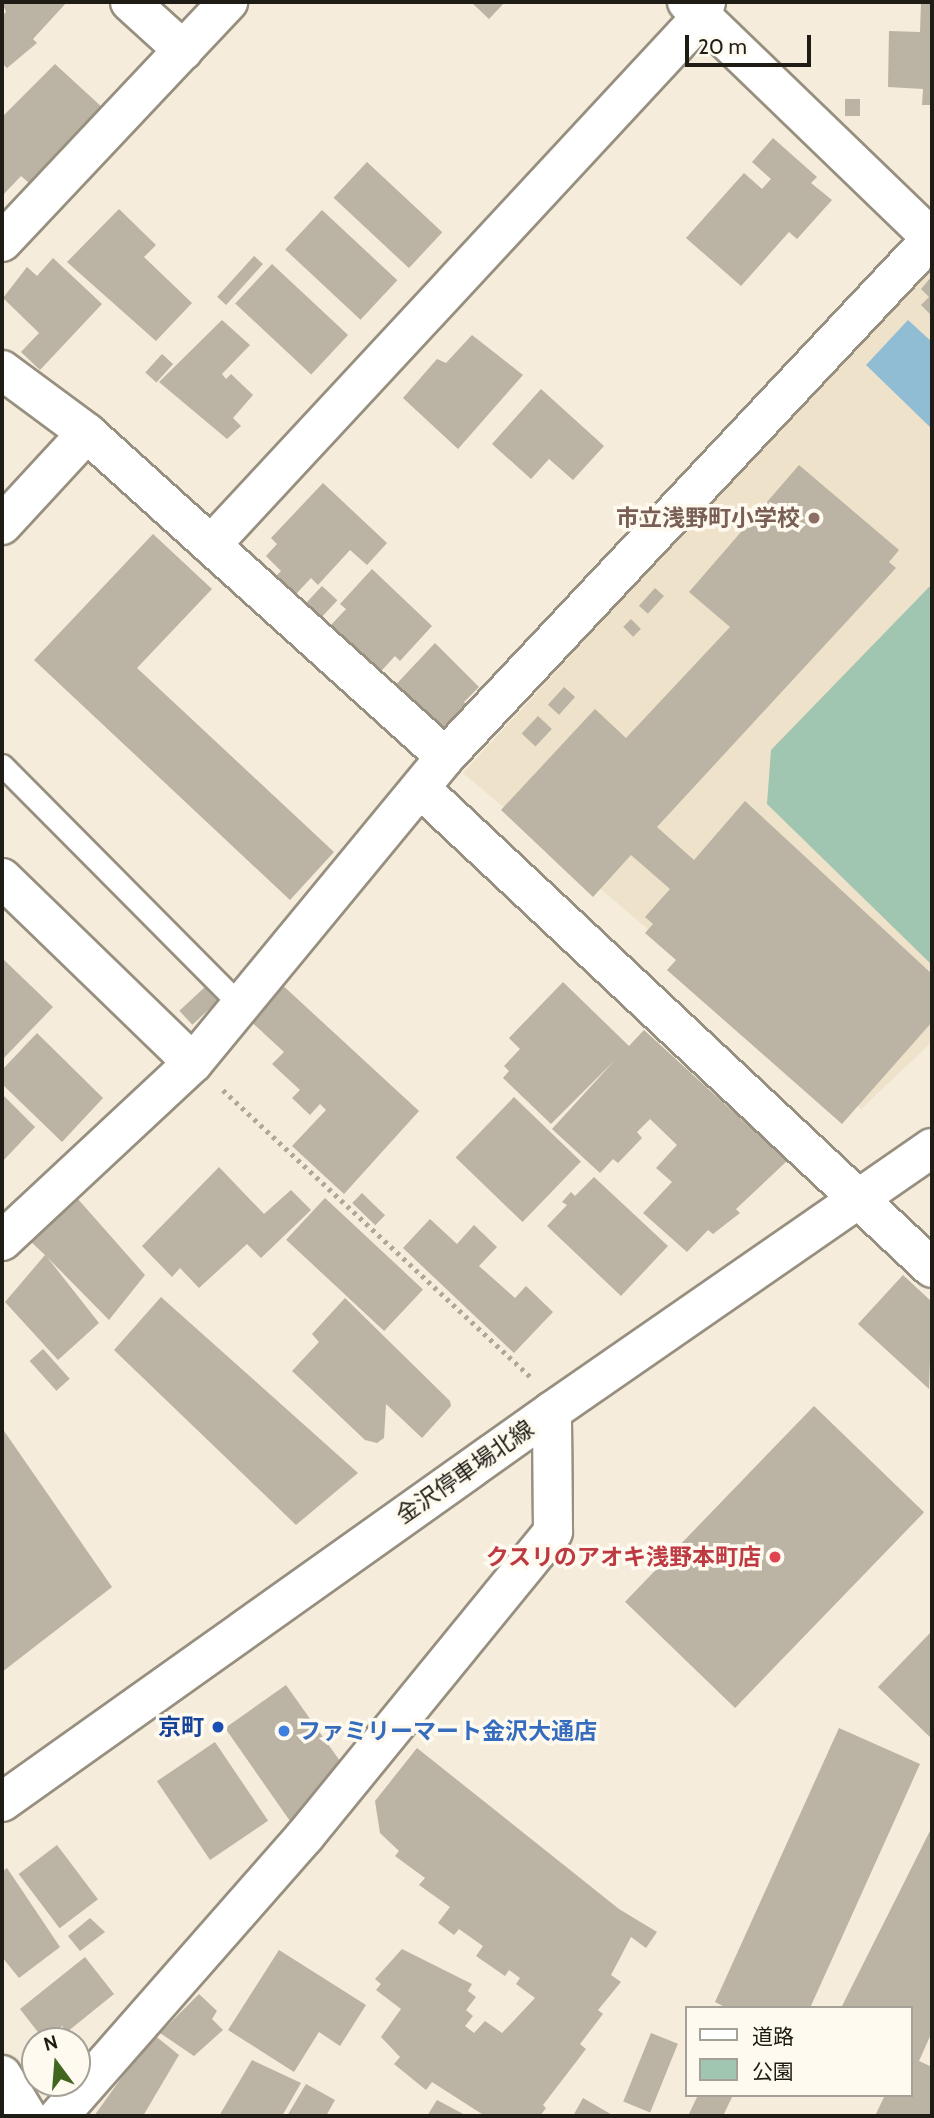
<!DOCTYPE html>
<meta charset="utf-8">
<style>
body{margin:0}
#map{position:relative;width:934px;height:2118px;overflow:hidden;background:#f5ecdb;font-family:Cabin,"Noto Sans JP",sans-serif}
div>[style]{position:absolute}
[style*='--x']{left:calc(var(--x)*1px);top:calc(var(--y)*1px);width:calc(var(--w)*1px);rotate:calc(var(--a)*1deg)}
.built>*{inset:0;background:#eee2ca}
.green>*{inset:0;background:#a0c5b0}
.water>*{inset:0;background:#90bdd4}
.building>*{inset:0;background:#bbb3a3;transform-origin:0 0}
.path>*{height:4.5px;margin-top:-2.25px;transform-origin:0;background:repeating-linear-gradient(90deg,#afa89a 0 3.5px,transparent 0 8.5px)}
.roads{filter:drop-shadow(2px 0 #978f7f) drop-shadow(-2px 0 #978f7f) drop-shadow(0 2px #978f7f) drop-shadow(0 -2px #978f7f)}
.service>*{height:21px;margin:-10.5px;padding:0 10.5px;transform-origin:10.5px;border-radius:10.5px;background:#fff}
.minor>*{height:38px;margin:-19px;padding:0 19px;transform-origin:19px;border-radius:19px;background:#fff}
.secondary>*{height:38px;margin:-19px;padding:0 19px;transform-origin:19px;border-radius:19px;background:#fff}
.dots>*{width:19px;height:19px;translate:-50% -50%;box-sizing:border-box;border:4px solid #fffaef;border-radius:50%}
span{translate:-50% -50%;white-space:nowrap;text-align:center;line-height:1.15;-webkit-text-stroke:7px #fffaef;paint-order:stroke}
.education-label{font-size:23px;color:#785e54;font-weight:700}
.right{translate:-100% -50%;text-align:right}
.street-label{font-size:23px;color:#1f1c16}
.health-label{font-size:23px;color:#be3a42;font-weight:700}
.transit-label{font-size:23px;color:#164399;font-weight:700}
.shop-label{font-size:23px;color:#366cbe;font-weight:700}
.left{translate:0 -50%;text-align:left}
.frame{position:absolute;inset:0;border:4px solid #1f1c16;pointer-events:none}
.legend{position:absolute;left:685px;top:2006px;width:228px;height:91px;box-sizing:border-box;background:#fffaef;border:2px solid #a5a198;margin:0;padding:9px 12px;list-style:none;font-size:21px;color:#1f1c16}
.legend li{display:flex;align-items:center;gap:14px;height:35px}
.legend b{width:35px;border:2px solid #a5a198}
.north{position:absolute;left:21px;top:2027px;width:70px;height:70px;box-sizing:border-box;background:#fffaef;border:2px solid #a5a198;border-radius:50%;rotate:344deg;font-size:19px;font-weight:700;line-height:28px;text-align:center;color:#1f1c16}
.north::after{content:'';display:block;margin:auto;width:24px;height:32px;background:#41661f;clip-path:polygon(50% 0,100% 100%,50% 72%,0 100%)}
.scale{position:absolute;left:685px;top:35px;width:126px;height:32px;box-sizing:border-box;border:4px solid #1f1c16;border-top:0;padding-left:9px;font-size:21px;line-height:24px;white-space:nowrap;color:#1f1c16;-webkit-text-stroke:5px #fffaef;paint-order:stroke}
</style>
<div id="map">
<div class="built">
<i style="clip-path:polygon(931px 263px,932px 1042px,861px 1109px,463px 773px)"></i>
</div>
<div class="green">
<i style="clip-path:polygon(932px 584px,932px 965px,767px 804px,771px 750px)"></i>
</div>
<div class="water">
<i style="clip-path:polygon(908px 320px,932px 342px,932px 429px,866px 365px)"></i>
</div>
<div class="building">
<i style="clip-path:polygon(2px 2px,67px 2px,33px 39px,37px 43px,7px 68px,2px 63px,2px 16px,6px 12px)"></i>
<i style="clip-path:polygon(471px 2px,505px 2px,489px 19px)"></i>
<i style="clip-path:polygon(921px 2px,932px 2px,932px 105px,922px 105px,923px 89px,888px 87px,889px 31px,920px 32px)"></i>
<i style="clip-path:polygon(55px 64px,104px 109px,46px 176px,40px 171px,29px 183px,21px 176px,2px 196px,2px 117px)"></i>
<i style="left:845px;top:99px;width:15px;height:17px"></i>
<i style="clip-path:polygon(773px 138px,817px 177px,811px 183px,832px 200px,797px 239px,789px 232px,741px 286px,686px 238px,744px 173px,762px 189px,771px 179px,752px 162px)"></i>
<i style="left:367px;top:162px;width:103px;height:49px;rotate:43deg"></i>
<i style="clip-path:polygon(119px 209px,156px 245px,144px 257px,192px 303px,156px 341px,67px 262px)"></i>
<i style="left:322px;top:210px;width:103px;height:54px;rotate:43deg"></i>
<i style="left:254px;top:256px;width:12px;height:55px;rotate:42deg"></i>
<i style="clip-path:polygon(53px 258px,102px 304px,40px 370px,21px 352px,39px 333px,3px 298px,27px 267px,37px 276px)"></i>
<i style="left:272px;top:264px;width:104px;height:54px;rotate:43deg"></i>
<i style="clip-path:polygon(932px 276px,932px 316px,921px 305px,929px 297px,921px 289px)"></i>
<i style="clip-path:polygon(222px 320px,250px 345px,222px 374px,226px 379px,231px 374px,253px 395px,233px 418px,241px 426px,227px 439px,159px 382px)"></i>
<i style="clip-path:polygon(472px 335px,523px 375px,458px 449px,403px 398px,437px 359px,446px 363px)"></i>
<i style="left:162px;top:354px;width:15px;height:25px;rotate:42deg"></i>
<i style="clip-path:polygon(541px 389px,604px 446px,573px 480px,549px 459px,531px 479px,492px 444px)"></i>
<i style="clip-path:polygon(799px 465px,899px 550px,889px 562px,896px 568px,657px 827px,694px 860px,745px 801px,932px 974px,932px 1022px,842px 1124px,667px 970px,676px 960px,645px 933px,653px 924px,645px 917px,670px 889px,631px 855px,593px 897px,501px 810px,595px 709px,626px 738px,730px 627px,689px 592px)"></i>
<i style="clip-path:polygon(323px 483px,387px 543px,367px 565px,350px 550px,318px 585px,311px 578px,296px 594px,276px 576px,281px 571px,266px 556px,277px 544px,271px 538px)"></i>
<i style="clip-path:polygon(153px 534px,212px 589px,137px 668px,334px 852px,290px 900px,34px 660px)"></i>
<i style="clip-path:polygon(372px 569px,432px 626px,400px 661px,395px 656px,374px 679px,330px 638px,336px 632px,330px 626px,346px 609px,340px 604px)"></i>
<i style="left:322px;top:586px;width:21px;height:25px;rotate:43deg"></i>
<i style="left:655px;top:588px;width:12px;height:24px;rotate:42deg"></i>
<i style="left:631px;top:619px;width:14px;height:11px;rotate:45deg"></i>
<i style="clip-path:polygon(435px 643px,479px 687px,464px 702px,478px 716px,461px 734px,449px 722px,434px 737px,388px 693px)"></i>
<i style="left:564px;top:687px;width:15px;height:24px;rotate:42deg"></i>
<i style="left:538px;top:716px;width:19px;height:24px;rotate:43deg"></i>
<i style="clip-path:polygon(2px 958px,53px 1007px,2px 1060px)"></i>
<i style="clip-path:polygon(279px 982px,419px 1111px,344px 1194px,292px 1146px,326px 1110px,320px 1104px,310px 1115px,292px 1098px,300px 1090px,272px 1064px,284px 1052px,246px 1017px)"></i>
<i style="clip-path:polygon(563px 982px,629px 1046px,644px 1030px,787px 1161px,736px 1209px,740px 1213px,713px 1234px,708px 1230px,687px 1252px,643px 1213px,672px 1182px,656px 1168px,677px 1145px,650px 1119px,637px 1132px,642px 1138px,618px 1163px,613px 1159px,600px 1173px,552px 1129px,615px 1060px,551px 1124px,503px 1078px,509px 1071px,504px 1066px,520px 1049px,509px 1038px)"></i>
<i style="left:205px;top:987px;width:19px;height:35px;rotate:47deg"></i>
<i style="clip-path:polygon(37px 1033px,103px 1098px,62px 1142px,2px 1084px,2px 1070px)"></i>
<i style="clip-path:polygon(2px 1094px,35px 1127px,2px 1162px)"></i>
<i style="left:514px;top:1097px;width:93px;height:84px;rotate:44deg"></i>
<i style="clip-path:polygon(219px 1167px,264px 1214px,291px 1190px,311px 1210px,261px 1258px,247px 1244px,199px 1288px,180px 1268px,172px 1277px,142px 1246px)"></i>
<i style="clip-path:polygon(594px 1177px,668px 1246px,621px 1296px,547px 1226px,567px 1205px,562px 1202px,571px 1192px,575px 1196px)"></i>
<i style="left:362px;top:1193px;width:32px;height:14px;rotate:44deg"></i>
<i style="clip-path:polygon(77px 1198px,145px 1275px,109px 1320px,47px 1257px,99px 1323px,58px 1360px,5px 1302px,45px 1255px,28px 1239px)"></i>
<i style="left:325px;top:1198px;width:134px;height:57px;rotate:43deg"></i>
<i style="clip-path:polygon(430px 1219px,457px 1244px,474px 1225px,497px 1247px,479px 1266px,515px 1298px,526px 1286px,553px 1312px,514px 1353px,403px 1248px)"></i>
<i style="clip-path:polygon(903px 1275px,932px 1302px,929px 1389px,858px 1324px)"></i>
<i style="clip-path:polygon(161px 1297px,358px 1473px,296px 1525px,114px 1350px)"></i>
<i style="clip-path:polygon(345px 1298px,450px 1401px,451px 1406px,422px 1438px,386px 1404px,384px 1438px,377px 1443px,365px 1440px,292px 1371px,319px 1342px,312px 1334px)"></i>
<i style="left:43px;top:1349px;width:40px;height:18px;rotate:48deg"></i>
<i style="left:814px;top:1406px;width:153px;height:272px;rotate:44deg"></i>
<i style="clip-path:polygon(2px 1428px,112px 1587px,2px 1672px)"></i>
<i style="clip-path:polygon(932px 1631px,932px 1739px,878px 1687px)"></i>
<i style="clip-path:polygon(286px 1685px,340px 1761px,290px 1821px,225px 1728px)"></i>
<i style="clip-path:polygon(839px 1728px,920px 1764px,810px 2008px,727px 2008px,715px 2002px)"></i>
<i style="left:215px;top:1742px;width:95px;height:70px;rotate:56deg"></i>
<i style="clip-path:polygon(417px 1748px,619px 1909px,657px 1932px,646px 1948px,631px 1937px,611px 1975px,621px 1982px,598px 2010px,603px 2014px,580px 2044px,586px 2049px,543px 2105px,546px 2108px,540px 2116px,485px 2116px,432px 2082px,426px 2090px,394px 2064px,400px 2057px,381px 2037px,401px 2009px,376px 1990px,381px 1984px,375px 1979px,402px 1949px,472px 1984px,468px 1991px,476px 1997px,466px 2010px,473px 2016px,465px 2026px,474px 2033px,485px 2021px,502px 2033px,535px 1998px,516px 1984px,520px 1978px,509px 1970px,505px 1976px,476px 1956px,483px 1946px,459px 1929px,454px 1935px,438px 1923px,450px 1907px,419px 1885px,425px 1878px,395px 1856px,399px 1851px,380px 1833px,375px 1801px)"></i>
<i style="clip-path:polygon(932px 1827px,932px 2032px,919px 2061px,932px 2067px,932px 2116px,875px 2116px,885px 2095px,911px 2095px,911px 2008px,841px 2008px)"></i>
<i style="left:57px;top:1845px;width:68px;height:48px;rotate:53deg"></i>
<i style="clip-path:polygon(7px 1868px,60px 1947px,19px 1978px,2px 1957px,2px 1872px)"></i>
<i style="clip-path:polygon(90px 1918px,105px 1932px,80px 1951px,68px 1936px)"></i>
<i style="clip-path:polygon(279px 1950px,366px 2005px,340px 2046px,319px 2032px,294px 2072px,228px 2030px)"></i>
<i style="clip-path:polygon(85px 1957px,114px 1994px,67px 2032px,62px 2026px,44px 2040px,20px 2009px)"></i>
<i style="clip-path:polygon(199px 1994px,217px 2011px,212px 2019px,223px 2030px,194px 2056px,160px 2033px)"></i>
<i style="left:651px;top:2033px;width:29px;height:74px;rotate:22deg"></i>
<i style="clip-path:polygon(153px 2034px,179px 2055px,143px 2116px,94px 2116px)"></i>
<i style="clip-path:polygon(252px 2060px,301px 2083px,282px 2116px,219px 2116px)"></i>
<i style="clip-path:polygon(306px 2084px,335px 2100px,326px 2116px,287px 2116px)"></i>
<i style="clip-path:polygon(698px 2095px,733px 2095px,723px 2116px,688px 2116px)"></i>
<i style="clip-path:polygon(583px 2098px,614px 2116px,573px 2116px)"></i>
<i style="clip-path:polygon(437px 2100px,467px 2116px,427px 2116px)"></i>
</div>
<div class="path">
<i style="--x:223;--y:1090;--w:421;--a:43"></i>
</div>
<div class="roads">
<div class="service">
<i style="--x:2;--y:765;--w:339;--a:45.2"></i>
</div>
<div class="minor">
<i style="--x:130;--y:2;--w:72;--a:42.2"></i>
<i style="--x:687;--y:2;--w:341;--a:44"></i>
<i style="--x:2;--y:242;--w:330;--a:-46.7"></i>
<i style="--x:2;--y:370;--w:106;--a:36.5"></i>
<i style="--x:87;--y:433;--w:483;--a:42.1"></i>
<i style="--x:2;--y:525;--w:125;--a:-47.3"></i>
<i style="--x:211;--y:545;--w:722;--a:-47.13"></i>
<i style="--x:702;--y:16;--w:15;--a:-74"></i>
<i style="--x:421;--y:789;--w:700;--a:43.15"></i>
<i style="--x:2;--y:878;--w:266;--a:44.1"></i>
<i style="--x:2;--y:1241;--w:261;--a:-43"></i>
<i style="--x:193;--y:1063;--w:396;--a:-50.5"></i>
<i style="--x:445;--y:757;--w:712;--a:-46.82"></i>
<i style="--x:2;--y:2075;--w:48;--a:58.6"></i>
<i style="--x:59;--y:2116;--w:373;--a:-48.7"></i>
<i style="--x:305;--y:1836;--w:392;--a:-50.8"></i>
<i style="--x:553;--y:1532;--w:121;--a:-90.5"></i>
</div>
<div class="secondary">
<i style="--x:2;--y:1802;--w:675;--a:-35.41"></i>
<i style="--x:552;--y:1411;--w:462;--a:-34.7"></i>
</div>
</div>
<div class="dots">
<i style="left:814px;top:518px;background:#8d6e63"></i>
<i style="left:775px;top:1557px;background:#e0444e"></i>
<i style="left:218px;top:1727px;background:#1a4fb4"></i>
<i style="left:284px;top:1731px;background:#3f7fe0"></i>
</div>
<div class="education-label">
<span class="right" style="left:800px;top:518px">市立浅野町小学校</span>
</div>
<div class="street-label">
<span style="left:465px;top:1472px;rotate:-35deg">金沢停車場北線</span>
</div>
<div class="health-label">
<span class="right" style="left:761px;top:1557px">クスリのアオキ浅野本町店</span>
</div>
<div class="transit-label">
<span class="right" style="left:204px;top:1727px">京町</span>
</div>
<div class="shop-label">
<span class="left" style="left:298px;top:1731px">ファミリーマート金沢大通店</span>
</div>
<div class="frame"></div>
<ul class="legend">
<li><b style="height:9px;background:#fff"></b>道路</li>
<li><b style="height:19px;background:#a0c5b0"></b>公園</li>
</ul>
<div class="north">N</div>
<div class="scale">20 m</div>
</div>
